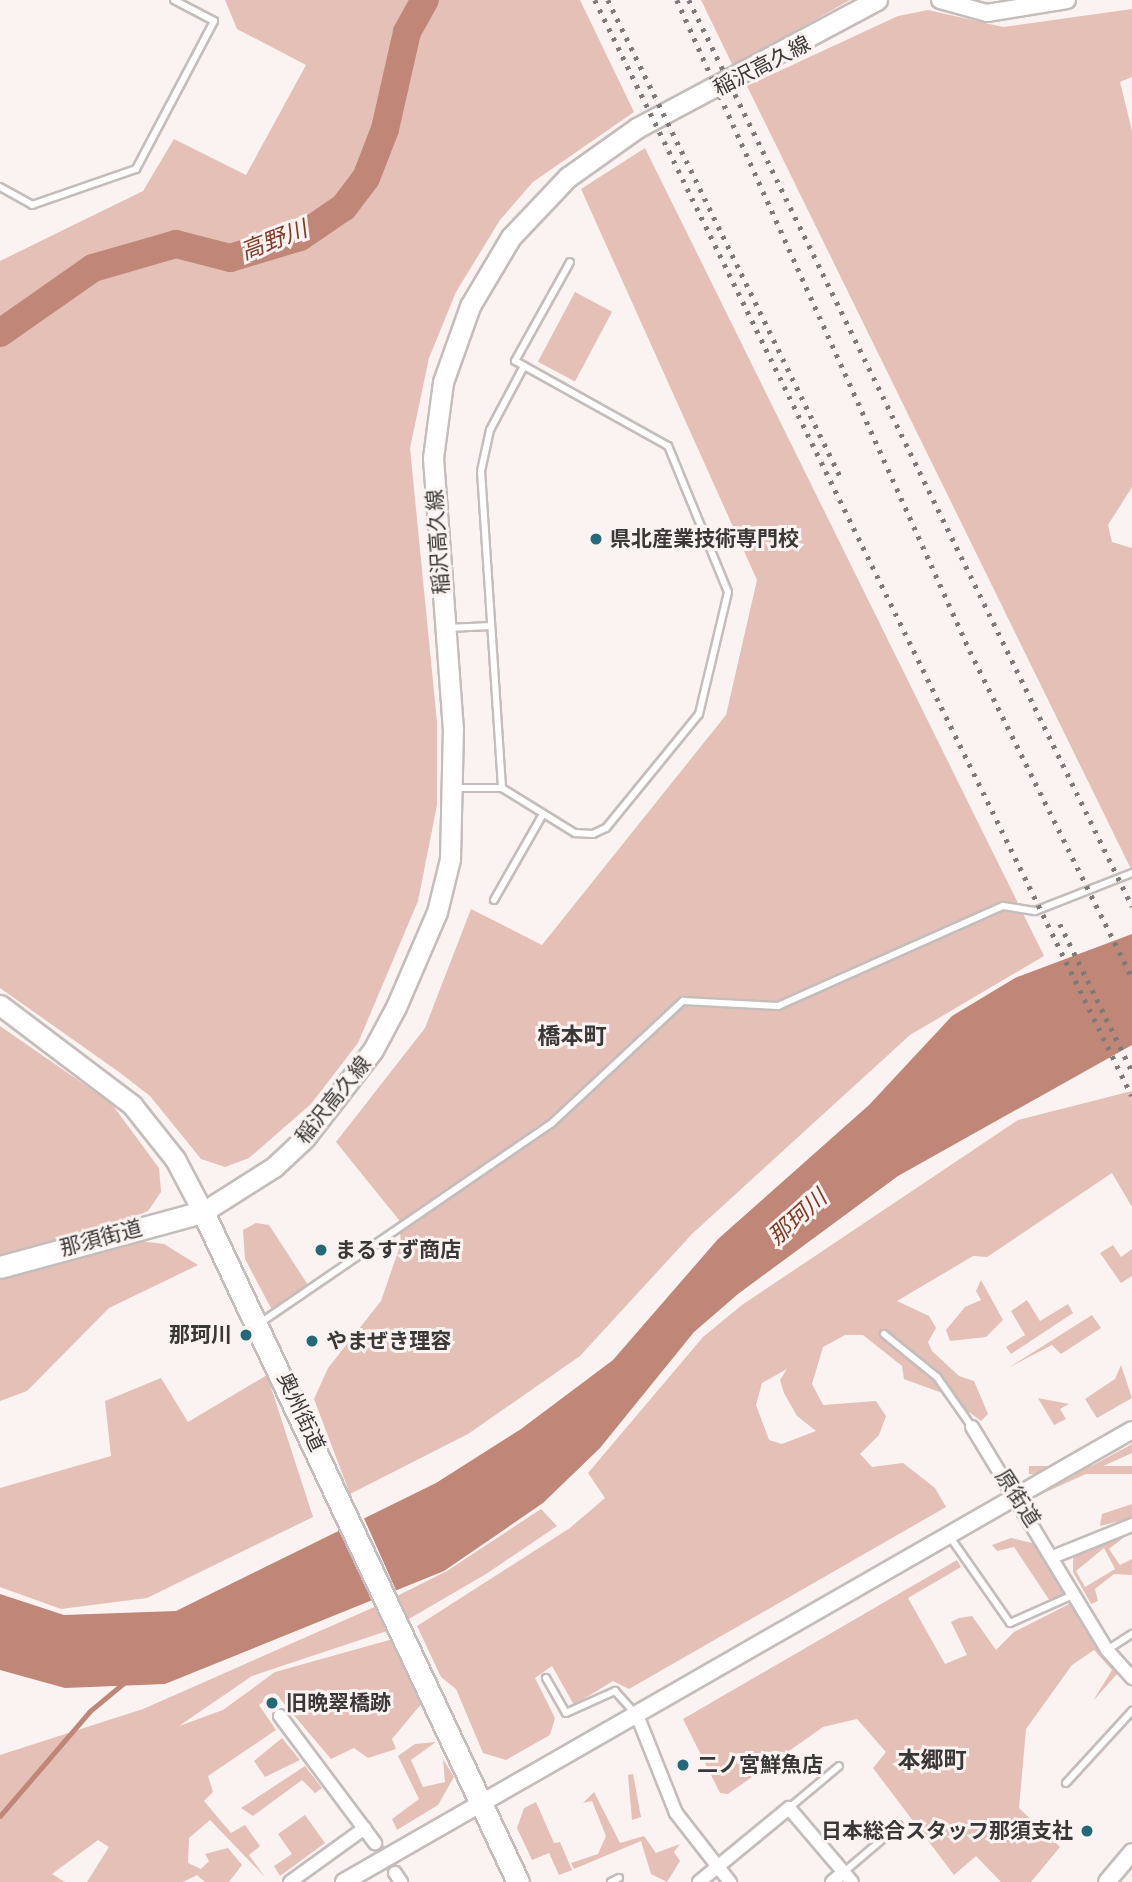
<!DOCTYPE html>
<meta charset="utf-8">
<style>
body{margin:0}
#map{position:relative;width:1132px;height:1882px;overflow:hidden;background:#faf3f1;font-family:Signika,"Noto Sans JP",sans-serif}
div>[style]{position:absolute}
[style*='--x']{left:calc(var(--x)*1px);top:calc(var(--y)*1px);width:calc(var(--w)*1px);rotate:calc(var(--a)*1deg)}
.green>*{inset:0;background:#e4c0b6;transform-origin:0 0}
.water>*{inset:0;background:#c08778}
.pier>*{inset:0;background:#faf3f1;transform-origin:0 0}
.stream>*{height:4.5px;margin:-2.25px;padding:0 2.25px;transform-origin:2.25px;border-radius:2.25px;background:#c08778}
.river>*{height:28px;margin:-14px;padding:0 14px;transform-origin:14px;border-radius:14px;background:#c08778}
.minor-tunnel>*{height:12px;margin-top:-6px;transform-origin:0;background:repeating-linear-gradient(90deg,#d4cecc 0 12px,transparent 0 18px)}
.roads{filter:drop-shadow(2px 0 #c4bdbb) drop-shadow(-2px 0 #c4bdbb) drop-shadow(0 2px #c4bdbb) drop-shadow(0 -2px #c4bdbb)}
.service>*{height:6px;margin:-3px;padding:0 3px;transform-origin:3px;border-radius:3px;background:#fff}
.minor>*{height:12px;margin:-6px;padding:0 6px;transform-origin:6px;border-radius:6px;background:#fff}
.tertiary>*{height:16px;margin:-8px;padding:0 8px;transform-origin:8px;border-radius:8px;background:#fff}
.secondary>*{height:19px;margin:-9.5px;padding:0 9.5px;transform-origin:9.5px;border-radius:9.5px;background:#fff}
.primary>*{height:21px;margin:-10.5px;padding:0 10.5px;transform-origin:10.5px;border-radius:10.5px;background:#fff}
.rail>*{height:4.5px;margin-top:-2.25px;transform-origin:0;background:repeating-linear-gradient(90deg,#7d7a78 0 3.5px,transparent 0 10.5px)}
.dots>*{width:19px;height:19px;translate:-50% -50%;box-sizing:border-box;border:4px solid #faf3f1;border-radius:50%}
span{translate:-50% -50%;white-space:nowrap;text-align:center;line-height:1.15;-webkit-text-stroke:6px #faf3f1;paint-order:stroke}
.street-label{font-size:21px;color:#3a3837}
.poi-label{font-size:21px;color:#3a3837;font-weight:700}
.left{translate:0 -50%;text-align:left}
.right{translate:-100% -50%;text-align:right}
.water-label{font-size:23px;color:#813a27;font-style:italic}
.neighbourhood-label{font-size:23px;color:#3a3837;font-weight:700}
</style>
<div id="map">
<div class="green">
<i style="clip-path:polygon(225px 0,580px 0,634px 112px,533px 182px,500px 220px,456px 292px,429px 358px,410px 448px,437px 722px,437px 805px,418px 901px,358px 1043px,311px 1104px,249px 1158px,225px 1167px,201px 1159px,150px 1096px,119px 1072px,0 988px,0 261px,143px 191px,174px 139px,246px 175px,306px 65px,237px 29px)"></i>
<i style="clip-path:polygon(701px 0,850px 0,733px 66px)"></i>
<i style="clip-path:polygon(1132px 9px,1132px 77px,1120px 82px,1132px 131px,1132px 487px,1108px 525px,1112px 542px,1132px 548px,1132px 871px,747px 86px,898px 16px,928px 10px,1003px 27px)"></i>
<i style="clip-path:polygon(645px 148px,1044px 956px,910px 1035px,692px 1234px,580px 1356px,468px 1434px,350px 1494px,314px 1399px,328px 1368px,381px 1301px,401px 1243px,399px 1220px,336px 1142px,425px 1028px,471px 909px,542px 945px,726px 715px,757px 580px,581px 189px)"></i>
<i style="left:575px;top:292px;width:42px;height:79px;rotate:28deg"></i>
<i style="clip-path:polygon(0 1026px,111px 1103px,159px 1168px,161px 1192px,148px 1211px,90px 1235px,164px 1244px,198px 1265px,109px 1308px,27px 1391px,0 1401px)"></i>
<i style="clip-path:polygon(evenodd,1132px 1091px,1132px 1207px,1112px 1173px,987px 1257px,973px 1256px,897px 1301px,929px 1316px,936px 1328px,928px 1342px,932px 1351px,959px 1376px,974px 1381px,988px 1414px,981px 1421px,945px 1394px,904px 1379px,902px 1366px,863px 1335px,845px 1335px,823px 1347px,812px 1384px,823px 1405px,876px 1401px,886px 1416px,879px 1435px,860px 1454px,872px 1467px,903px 1463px,935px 1488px,946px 1507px,629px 1689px,613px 1681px,574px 1705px,552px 1666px,535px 1678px,555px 1718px,550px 1735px,506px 1760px,483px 1753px,456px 1689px,441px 1677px,417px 1626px,570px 1528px,605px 1498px,588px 1473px,703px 1337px,742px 1305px,1018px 1120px,1132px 1091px,787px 1369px,780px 1380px,784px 1393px,797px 1416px,816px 1431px,782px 1444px,769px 1440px,756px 1405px,762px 1383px,787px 1369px)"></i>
<i style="clip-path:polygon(256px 1223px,269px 1225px,308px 1285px,272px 1310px,245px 1259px,243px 1230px)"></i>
<i style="clip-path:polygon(1113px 1245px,1121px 1257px,1132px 1249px,1132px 1276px,1121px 1283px,1100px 1253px)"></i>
<i style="clip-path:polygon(981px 1280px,1003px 1320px,986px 1337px,950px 1341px,946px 1330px,965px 1307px,981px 1300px,976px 1291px)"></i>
<i style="clip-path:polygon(1027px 1300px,1040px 1321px,1068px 1304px,1073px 1313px,1011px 1354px,1006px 1347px,1025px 1335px,1011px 1311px)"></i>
<i style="clip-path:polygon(1092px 1315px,1101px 1328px,1061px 1354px,1052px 1345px,1008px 1368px)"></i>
<i style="clip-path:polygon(1121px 1365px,1132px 1398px,1097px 1418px,1085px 1399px,1115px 1379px)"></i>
<i style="clip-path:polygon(267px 1375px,313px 1517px,147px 1598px,61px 1609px,0 1587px,0 1488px,111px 1456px,105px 1401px,161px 1378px,188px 1422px)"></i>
<i style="clip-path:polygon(1038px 1398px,1069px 1404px,1060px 1409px,1066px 1419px,1054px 1425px)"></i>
<i style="clip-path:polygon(1132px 1444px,1132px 1453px,1035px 1497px)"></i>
<i style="left:1132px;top:1466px;width:8px;height:103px;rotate:90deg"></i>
<i style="clip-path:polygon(1132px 1504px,1132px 1518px,1100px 1526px,1102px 1514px)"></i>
<i style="clip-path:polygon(541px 1509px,557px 1526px,486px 1574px,390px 1630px,252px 1676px,179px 1726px,223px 1710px,275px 1672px,393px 1639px,422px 1703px,392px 1739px,396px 1749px,368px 1758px,354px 1748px,331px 1759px,275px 1693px,259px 1705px,276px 1730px,208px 1776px,213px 1792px,204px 1801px,231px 1833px,245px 1825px,260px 1846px,249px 1855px,265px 1877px,210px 1820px,189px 1838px,188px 1863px,201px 1869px,209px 1861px,205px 1854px,228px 1848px,242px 1865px,229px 1882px,205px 1882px,197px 1875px,183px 1882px,87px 1882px,109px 1847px,98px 1840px,52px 1874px,65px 1882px,0 1882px,0 1755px,143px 1709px,379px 1605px,447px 1571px)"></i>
<i style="clip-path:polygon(evenodd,1132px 1531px,1109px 1549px,1120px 1565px,1132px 1559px,1132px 1575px,1114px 1574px,1095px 1589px,1098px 1601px,1091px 1604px,1073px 1572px,1073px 1556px,1132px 1531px,1104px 1548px,1115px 1569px,1085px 1587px,1076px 1571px,1104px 1548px)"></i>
<i style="clip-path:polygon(1011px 1538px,1037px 1544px,1065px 1594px,1050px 1601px,1014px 1547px,997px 1551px,992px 1545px)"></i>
<i style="clip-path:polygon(957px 1560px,961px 1567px,908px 1598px,945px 1664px,967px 1655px,951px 1622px,959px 1618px,972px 1616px,996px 1650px,1014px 1632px,1073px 1602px,1118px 1673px,1093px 1701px,1112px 1670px,1094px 1650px,1072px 1665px,1026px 1729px,1019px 1808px,1060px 1847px,1031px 1882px,1001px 1882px,976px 1856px,954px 1875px,873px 1768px,886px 1752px,857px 1719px,823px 1727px,728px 1794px,720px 1793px,683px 1719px)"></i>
<i style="clip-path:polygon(282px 1738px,300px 1760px,265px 1777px,254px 1761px)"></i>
<i style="clip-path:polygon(436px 1742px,411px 1760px,423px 1787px,445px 1782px,443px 1759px,454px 1777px,438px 1805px,397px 1830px,392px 1819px,419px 1799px,398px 1756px,415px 1744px)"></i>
<i style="clip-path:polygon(305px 1766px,322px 1788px,315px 1793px,302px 1780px,253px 1816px,241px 1808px)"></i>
<i style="clip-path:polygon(633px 1774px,641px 1817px,632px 1820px,628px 1775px)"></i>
<i style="clip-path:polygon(594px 1792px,620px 1843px,644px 1836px,656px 1853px,680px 1844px,674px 1852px,680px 1861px,667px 1882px,651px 1874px,641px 1841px,574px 1869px,571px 1863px,598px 1854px,606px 1836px,592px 1801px,583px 1803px)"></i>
<i style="clip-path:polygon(536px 1802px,554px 1843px,560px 1842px,572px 1870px,559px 1875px,549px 1853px,532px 1860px,517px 1828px,524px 1808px)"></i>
<i style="clip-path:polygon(305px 1815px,325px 1843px,280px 1876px,274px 1866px,292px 1854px,278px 1834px)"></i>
</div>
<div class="water">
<i style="clip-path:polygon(1132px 934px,1132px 1045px,898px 1176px,738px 1294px,694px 1332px,600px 1448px,543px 1503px,444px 1571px,165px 1684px,65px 1688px,0 1670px,0 1594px,64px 1615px,176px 1611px,436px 1483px,521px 1429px,613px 1360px,718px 1239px,869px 1105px,952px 1016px,1015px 978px)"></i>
</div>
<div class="pier">
<i style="left:363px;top:1516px;width:85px;height:21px;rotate:66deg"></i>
</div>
<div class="stream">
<i style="--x:0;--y:1816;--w:137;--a:-49.4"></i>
<i style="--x:89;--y:1712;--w:47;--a:-39.8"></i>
</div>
<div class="river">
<i style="--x:0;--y:333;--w:113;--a:-35"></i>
<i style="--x:93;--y:268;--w:86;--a:-16.1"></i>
<i style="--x:176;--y:244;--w:56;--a:14.5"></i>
<i style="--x:230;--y:258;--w:73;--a:-16.7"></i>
<i style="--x:300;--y:237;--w:53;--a:-34.3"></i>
<i style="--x:344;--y:207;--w:36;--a:-53"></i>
<i style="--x:366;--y:178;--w:53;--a:-68.8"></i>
<i style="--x:385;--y:129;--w:99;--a:-77.2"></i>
<i style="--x:407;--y:32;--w:37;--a:-61"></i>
</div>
<div class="minor-tunnel">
<i style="--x:375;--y:1843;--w:36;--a:56"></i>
</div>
<div class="roads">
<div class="service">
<i style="--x:0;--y:187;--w:37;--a:29"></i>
<i style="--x:32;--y:205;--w:110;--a:-19.1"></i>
<i style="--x:136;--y:169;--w:167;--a:-62.2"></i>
<i style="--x:214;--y:21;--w:45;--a:-152.3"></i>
<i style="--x:524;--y:366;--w:72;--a:118"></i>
<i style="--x:490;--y:430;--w:42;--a:102.4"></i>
<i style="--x:481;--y:471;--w:318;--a:86.2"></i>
<i style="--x:502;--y:788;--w:86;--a:31.7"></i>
<i style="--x:575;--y:833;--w:18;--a:3"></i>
<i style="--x:593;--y:834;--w:14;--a:-25"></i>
<i style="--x:606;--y:828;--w:147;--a:-50.8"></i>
<i style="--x:699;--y:714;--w:125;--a:-76.6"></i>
<i style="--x:728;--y:592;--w:158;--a:-112.3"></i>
<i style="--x:668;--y:446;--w:175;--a:-150.9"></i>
<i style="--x:515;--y:361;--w:113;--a:-60.9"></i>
<i style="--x:448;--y:628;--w:43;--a:-2.7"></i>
<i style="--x:455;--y:788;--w:47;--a:0"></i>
<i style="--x:494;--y:900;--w:99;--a:-60.3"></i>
<i style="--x:260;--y:1323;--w:354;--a:-34.4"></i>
<i style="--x:552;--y:1123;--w:179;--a:-43"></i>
<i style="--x:683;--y:1001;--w:95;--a:3"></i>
<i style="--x:778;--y:1006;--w:246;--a:-24"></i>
<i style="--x:1003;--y:906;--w:32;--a:9"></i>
<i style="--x:1035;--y:911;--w:104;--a:-21.4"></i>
<i style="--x:884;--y:1334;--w:68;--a:39.1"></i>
<i style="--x:937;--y:1377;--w:61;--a:55"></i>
<i style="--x:950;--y:1537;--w:105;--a:55.1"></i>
<i style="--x:1010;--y:1623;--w:69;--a:-24"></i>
<i style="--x:1107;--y:1650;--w:30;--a:-33"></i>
<i style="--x:546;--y:1678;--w:40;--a:60.3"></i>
<i style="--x:566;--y:1713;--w:54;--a:-24.2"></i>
<i style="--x:615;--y:1691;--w:30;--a:48"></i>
<i style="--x:1066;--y:1783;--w:98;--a:-47.5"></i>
<i style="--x:789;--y:1808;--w:65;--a:-40"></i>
<i style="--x:844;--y:1872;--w:72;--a:-40.5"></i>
<i style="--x:611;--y:1882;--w:9;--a:-27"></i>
</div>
<div class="minor">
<i style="--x:972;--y:1427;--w:261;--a:58.8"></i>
<i style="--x:1107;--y:1650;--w:38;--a:48"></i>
<i style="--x:1055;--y:1556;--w:83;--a:-21.9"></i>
<i style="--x:637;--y:1715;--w:105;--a:68.3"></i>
<i style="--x:676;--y:1813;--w:88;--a:52"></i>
<i style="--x:280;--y:1716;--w:159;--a:53.2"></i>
<i style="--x:395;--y:1873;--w:11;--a:56"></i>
<i style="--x:290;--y:1882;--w:92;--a:-35.8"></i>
<i style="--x:699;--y:1882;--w:117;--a:-39.4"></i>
<i style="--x:789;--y:1808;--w:97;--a:49.6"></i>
<i style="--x:832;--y:1882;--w:16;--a:-40"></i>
</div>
<div class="tertiary">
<i style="--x:940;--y:0;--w:49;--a:15.5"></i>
<i style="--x:987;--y:13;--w:81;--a:-9.2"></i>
<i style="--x:344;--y:1882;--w:908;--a:-29.84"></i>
<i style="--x:1107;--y:1882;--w:39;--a:-50"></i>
</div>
<div class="secondary">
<i style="--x:0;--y:1005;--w:166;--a:37.1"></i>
<i style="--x:132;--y:1105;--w:69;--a:51.5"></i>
<i style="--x:175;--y:1159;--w:60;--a:62.2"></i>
<i style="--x:203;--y:1212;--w:84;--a:-32.4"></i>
<i style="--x:274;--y:1167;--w:42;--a:-43.1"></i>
<i style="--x:305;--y:1138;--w:111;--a:-52.3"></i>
<i style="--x:373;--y:1050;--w:49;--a:-61.9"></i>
<i style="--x:396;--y:1007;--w:103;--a:-66.7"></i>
<i style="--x:437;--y:912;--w:55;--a:-76.2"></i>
<i style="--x:450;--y:859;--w:129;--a:-88.7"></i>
<i style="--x:453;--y:730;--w:273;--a:-94.2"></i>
<i style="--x:433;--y:458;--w:77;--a:-82.5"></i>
<i style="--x:443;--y:382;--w:81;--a:-70.4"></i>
<i style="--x:470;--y:306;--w:80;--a:-59.3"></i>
<i style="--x:511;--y:237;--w:83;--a:-46.5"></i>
<i style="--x:568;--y:177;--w:85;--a:-35.4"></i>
<i style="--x:637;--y:128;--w:272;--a:-28.1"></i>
</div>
<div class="primary">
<i style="--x:0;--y:1267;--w:210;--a:-15.2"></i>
<i style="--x:203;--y:1212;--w:740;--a:64.82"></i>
</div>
</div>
<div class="rail">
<i style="--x:595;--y:0;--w:1220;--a:63.9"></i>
<i style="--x:608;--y:0;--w:532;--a:64.01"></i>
<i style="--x:677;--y:0;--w:714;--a:65.77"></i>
<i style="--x:970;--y:651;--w:365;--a:63.6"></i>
<i style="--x:689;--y:0;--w:1009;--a:63.94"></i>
<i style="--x:1060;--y:924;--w:164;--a:63.9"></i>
</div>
<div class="dots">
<i style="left:596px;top:539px;background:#24697a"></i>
<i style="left:321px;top:1250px;background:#24697a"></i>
<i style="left:246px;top:1335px;background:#24697a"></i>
<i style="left:312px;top:1341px;background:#24697a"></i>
<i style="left:272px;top:1703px;background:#24697a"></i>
<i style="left:683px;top:1765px;background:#24697a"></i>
<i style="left:1087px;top:1831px;background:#24697a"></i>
</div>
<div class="street-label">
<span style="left:762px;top:66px;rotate:-27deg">稲沢高久線</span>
<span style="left:438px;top:542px;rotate:-94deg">稲沢高久線</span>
<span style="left:333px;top:1100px;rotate:-51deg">稲沢高久線</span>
<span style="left:101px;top:1238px;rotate:-15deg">那須街道</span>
<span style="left:301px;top:1412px;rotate:65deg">奥州街道</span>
<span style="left:1018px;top:1498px;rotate:57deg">原街道</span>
</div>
<div class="poi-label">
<span class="left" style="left:610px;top:539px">県北産業技術専門校</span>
<span class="left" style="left:335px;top:1250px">まるすず商店</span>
<span class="right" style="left:232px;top:1335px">那珂川</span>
<span class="left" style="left:326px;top:1341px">やまぜき理容</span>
<span class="left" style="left:286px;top:1703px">旧晩翠橋跡</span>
<span class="left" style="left:697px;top:1765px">二ノ宮鮮魚店</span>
<span class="right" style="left:1073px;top:1831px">日本総合スタッフ那須支社</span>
</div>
<div class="water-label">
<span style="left:274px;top:241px;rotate:-21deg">高野川</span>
<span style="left:798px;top:1218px;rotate:-42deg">那珂川</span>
</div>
<div class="neighbourhood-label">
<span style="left:572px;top:1037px">橋本町</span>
<span style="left:932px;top:1761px">本郷町</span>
</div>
</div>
